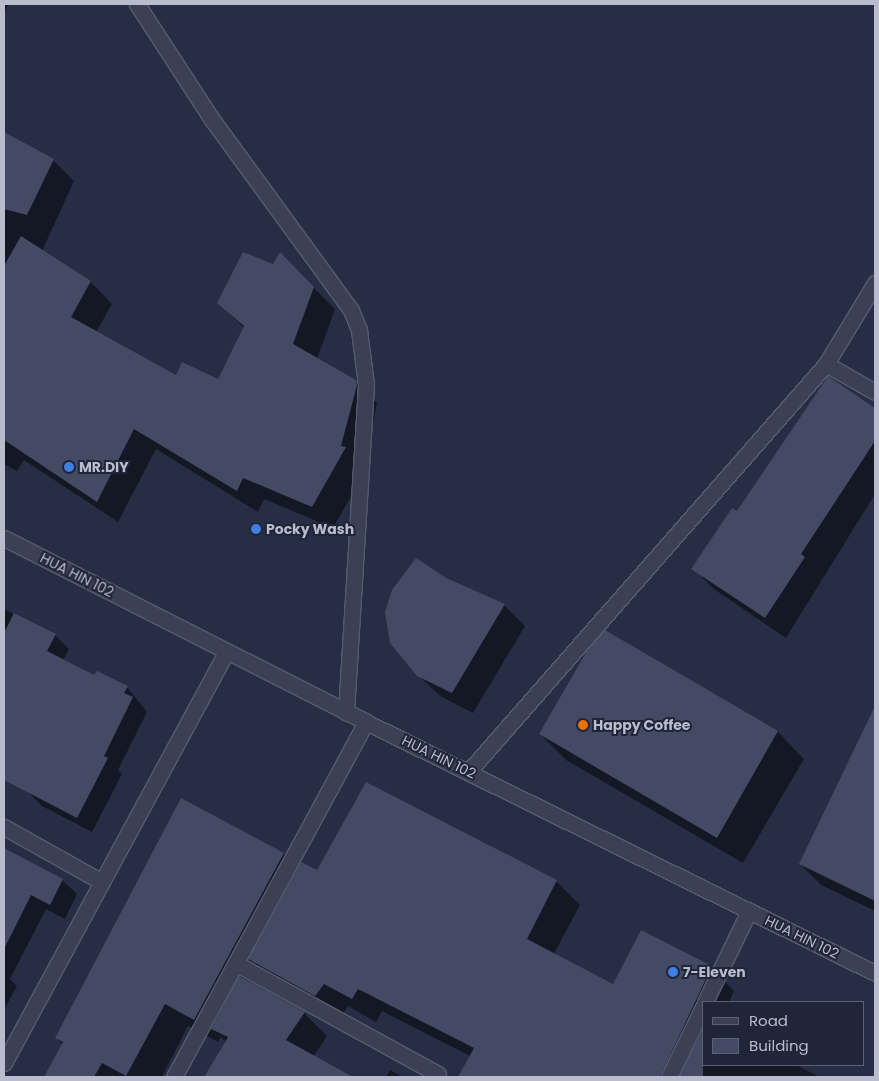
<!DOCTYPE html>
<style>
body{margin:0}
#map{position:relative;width:879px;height:1081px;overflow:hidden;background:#272d44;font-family:Poppins,sans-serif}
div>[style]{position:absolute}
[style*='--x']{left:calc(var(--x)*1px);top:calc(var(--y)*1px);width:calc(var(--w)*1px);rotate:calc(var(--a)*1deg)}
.shadow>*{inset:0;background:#0007}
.building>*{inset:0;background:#444a64}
.roads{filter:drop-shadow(1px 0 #575b6e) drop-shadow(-1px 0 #575b6e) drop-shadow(0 1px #575b6e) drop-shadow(0 -1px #575b6e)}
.minor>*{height:15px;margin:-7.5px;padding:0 7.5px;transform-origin:7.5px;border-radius:7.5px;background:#3c4054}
.tertiary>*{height:15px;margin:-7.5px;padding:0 7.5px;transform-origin:7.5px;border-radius:7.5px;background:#3c4054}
.dots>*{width:14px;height:14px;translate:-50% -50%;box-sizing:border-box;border:2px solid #202539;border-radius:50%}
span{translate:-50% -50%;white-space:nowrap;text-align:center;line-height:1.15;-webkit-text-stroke:4px #202539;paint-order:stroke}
.poi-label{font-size:14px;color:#b9bccd;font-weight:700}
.left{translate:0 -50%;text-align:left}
.street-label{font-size:14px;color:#b9bccd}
.frame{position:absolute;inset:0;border:5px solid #b9bccd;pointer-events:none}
.legend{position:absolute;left:702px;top:1001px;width:162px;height:65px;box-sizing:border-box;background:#202539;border:1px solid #5d6174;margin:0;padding:6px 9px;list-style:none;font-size:15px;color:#b9bccd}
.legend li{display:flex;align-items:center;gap:10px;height:25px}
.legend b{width:25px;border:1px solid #5d6174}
</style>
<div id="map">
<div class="shadow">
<i style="clip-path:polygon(4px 4px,9px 4px,4px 12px)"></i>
<i style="clip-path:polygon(4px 134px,53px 160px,74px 181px,42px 251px,91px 282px,112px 304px,96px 332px,176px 377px,218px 381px,244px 328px,218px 302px,301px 275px,335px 309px,317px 359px,355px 381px,377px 403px,363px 466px,366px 470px,333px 528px,264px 499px,258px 512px,156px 449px,118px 522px,24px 460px,17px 471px,4px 464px)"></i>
<i style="clip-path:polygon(828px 378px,875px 409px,875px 494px,786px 638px,714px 589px,693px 568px,737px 513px)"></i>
<i style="clip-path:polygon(446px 579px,504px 605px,525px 626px,473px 713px,440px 696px,418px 675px)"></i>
<i style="clip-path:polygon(4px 609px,55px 635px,69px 649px,63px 660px,95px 677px,127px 687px,147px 712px,118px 770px,122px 774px,92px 832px,42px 806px,28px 792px,36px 776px,4px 761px)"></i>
<i style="clip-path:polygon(606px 631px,778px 732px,804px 759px,743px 863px,566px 760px,540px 734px)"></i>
<i style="clip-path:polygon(857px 746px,875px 755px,875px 911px,821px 885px,800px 864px)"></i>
<i style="clip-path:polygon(182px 800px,284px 854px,299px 869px,556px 881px,580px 905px,554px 954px,614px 986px,711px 967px,734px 991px,729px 1002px,703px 1002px,703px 1065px,796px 1065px,820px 1077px,459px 1077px,470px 1056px,382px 1011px,376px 1022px,348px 1006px,339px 1019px,258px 968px,250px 983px,304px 1013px,327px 1036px,313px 1057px,351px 1077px,205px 1077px,225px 1041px,221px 1037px,218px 1042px,188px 1026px,162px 1077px,45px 1077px,63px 1045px,57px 1038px)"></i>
<i style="clip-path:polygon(4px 850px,62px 880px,77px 894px,65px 919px,46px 909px,10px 979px,17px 986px,4px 1010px)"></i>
<i style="clip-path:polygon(390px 1070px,403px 1077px,386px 1077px)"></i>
</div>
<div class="building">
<i style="clip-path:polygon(4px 132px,54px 159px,27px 215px,4px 209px)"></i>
<i style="clip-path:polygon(21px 236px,91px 281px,71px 317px,176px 375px,182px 362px,218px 379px,244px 326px,217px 303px,243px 252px,273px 264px,280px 252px,314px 287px,293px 344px,356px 380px,357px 385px,341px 446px,346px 447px,312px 507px,243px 478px,237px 491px,134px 429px,97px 502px,4px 440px,4px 266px)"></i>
<i style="clip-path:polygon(828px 376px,875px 408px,875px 441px,801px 554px,805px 557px,765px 618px,691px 569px,732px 508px,737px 511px)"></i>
<i style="clip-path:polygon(416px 558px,446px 578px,505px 604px,452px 693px,417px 676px,390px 643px,385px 612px,392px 590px)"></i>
<i style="clip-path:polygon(14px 613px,56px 634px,47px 651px,94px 675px,97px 671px,128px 686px,124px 693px,133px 697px,104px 756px,108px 758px,77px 818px,4px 780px,4px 633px)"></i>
<i style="clip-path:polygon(605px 630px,778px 731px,717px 838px,539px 734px,588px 649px)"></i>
<i style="clip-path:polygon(875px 706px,875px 901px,799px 864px)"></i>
<i style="clip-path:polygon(366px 782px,557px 880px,527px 939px,613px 984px,641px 930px,712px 966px,660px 1077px,458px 1077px,474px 1048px,358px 989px,352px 999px,324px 984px,315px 996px,248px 959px,301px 862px,317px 870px)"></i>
<i style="clip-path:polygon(181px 798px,284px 853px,194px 1020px,165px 1004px,126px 1076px,102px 1063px,94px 1077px,44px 1077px,63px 1042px,55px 1038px)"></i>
<i style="clip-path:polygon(4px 848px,63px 879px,50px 905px,31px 895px,4px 949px)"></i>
<i style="clip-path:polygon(239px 976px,305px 1012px,286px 1040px,353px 1077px,204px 1077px,228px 1037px,211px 1029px)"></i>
<i style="clip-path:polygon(703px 1029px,703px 1077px,679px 1077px)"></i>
</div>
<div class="roads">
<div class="minor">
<i style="--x:137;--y:4;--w:136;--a:57"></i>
<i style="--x:211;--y:118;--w:238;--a:53.9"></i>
<i style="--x:351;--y:310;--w:22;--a:68"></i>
<i style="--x:359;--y:330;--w:55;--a:82.7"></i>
<i style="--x:366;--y:385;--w:328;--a:93.5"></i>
<i style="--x:826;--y:364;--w:56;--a:29.7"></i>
<i style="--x:469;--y:771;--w:541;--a:-48.74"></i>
<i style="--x:826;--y:364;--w:95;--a:-58.8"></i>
<i style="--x:4;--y:827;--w:112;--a:29.3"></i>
<i style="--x:237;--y:964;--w:229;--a:28.7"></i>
<i style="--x:705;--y:1002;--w:101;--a:-64.2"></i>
<i style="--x:4;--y:1063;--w:468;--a:-61.6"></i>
<i style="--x:174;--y:1077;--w:404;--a:-61.6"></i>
<i style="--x:669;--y:1077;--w:78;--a:-64.1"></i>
</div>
<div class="tertiary">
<i style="--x:4;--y:538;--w:406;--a:26.9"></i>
<i style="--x:366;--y:722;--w:568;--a:26.25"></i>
</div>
</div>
<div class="dots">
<i style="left:69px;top:467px;background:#3f7fe0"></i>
<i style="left:256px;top:529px;background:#3f7fe0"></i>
<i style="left:583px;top:725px;background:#e8710a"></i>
<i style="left:673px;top:972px;background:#3f7fe0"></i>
</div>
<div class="poi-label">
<span class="left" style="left:79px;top:467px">MR.DIY</span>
<span class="left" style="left:266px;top:529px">Pocky Wash</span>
<span class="left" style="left:593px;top:725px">Happy Coffee</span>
<span class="left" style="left:683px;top:972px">7-Eleven</span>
</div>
<div class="street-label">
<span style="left:77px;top:575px;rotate:27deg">HUA HIN 102</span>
<span style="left:439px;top:757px;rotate:26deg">HUA HIN 102</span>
<span style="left:802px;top:937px;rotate:26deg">HUA HIN 102</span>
</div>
<div class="frame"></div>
<ul class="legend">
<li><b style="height:6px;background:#3c4054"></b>Road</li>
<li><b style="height:14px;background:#444a64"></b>Building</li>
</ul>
</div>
